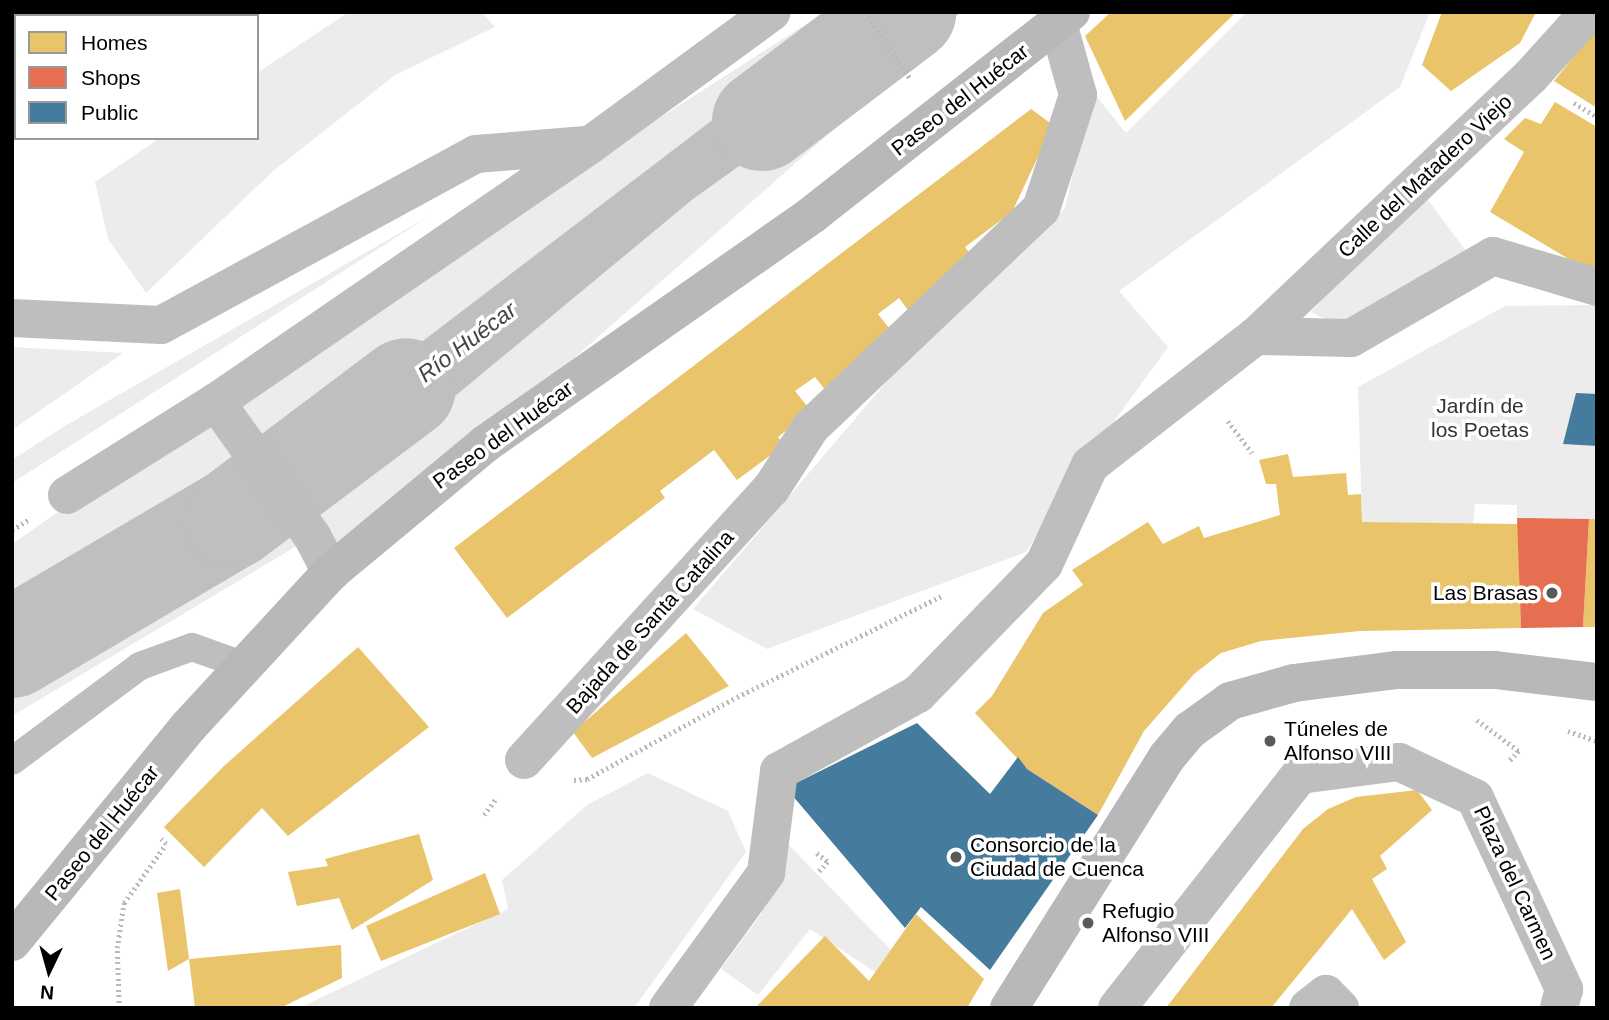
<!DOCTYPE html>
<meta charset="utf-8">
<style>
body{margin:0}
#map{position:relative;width:1609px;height:1020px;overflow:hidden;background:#fff;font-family:Helvetica,sans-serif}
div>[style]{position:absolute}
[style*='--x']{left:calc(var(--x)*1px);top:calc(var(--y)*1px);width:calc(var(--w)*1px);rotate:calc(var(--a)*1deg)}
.green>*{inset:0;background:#ececec}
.water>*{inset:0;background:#bfbfbf}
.homes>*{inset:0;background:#e9c46a}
.shops>*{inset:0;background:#e76f51}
.public>*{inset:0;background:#457b9d}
.river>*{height:100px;margin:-50px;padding:0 50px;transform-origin:50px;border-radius:50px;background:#bfbfbf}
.path>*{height:4.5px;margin-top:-2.25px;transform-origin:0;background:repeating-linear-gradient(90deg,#b9b9b9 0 2px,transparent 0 5.5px)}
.lane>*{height:28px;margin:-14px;padding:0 14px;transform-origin:14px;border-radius:14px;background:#bebebe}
.street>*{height:38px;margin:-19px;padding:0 19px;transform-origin:19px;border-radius:19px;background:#bebebe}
.secondary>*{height:38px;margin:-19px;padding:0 19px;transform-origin:19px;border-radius:19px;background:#b8b8b8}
.dots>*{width:19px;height:19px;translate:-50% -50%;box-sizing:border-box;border:4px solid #fff;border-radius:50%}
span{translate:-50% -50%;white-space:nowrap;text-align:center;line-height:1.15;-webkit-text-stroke:7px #fff;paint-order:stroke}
.street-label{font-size:21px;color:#000}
.park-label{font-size:21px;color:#333}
.poi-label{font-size:21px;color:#000}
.right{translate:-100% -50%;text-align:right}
.left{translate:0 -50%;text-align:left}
.water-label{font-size:23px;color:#444;font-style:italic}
.frame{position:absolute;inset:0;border:14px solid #000;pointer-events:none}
.legend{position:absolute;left:14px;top:14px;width:245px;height:126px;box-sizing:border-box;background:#fff;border:2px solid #999;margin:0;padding:9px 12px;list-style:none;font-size:21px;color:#000}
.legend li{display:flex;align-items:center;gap:14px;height:35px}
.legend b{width:35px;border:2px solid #999}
.north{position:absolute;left:14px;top:936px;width:70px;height:70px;-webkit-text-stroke:5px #fff;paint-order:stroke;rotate:185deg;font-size:19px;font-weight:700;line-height:28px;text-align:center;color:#000}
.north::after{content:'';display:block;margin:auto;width:24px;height:32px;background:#000;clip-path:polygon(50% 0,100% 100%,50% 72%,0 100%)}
</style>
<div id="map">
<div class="green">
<i style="clip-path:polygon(349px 12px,482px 12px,495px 27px,395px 75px,272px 172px,146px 293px,108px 239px,95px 182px,160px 138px,257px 138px,257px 73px)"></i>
<i style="clip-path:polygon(825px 12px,833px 12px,840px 124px,331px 572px,312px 537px,12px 716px,12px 544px,216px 402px)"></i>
<i style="clip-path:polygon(1247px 12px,1430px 12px,1400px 87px,1119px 291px,1168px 347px,1060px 496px,1026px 552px,767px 649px,693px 609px,929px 332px,1065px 208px,1092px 91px,1126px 133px)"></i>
<i style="clip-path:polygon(1422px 192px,1466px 251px,1342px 327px,1311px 312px)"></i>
<i style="clip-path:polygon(431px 215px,12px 483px,12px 460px,63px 427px)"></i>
<i style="clip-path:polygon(1597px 305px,1597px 394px,1576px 394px,1563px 444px,1597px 446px,1597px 519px,1517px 518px,1517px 505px,1475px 504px,1473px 525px,1362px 522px,1358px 387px,1505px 306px)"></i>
<i style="clip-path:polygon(12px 347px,123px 353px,12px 430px)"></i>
<i style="clip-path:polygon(648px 773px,728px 811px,746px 852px,634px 1008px,299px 1008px,508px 909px,502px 880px,587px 805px)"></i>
<i style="clip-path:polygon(784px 840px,891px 950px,875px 972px,810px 929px,758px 995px,721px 969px,761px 914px)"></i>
</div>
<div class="water">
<i style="clip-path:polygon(854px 12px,891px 79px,872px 100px,834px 98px,693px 199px,320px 508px,280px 450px)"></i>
<i style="clip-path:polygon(893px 12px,961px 12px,905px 53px)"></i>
<i style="clip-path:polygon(245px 488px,276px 534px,195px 560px,12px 666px,12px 627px)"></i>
</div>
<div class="homes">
<i style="clip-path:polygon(1111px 12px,1236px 12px,1125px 121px,1085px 36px)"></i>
<i style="clip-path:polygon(1442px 12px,1536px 12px,1520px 43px,1451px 91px,1422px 65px)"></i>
<i style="clip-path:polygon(1597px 28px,1597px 108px,1554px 81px)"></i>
<i style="clip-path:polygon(1555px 102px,1597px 127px,1597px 276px,1490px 212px,1524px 152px,1504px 139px,1525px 118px,1541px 124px)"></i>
<i style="clip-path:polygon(1031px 109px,1053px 125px,1012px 212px,965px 247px,972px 257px,911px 314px,899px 298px,878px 314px,897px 338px,830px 396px,815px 377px,795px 391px,811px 411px,778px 437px,784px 445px,737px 480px,714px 450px,660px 491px,665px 498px,507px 618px,454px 548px)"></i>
<i style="clip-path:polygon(1288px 454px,1293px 477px,1346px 473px,1348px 495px,1361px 494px,1362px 522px,1518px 524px,1521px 628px,1360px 631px,1261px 641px,1221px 653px,1194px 674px,1144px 731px,1098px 815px,1027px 769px,975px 713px,992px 696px,1043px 613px,1083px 585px,1072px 570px,1148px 522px,1163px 544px,1199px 526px,1204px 538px,1280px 515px,1276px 484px,1266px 484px,1259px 460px)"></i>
<i style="clip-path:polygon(1589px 519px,1597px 519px,1597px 627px,1583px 627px)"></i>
<i style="clip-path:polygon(686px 633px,729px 686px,592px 758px,573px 732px)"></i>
<i style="clip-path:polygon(358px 647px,429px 727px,288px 836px,262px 808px,204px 867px,164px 827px,224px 766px)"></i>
<i style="clip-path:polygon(1417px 790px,1432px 810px,1380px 856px,1387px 869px,1372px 879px,1406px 942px,1384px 960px,1352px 909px,1271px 1008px,1166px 1008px,1303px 829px,1328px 809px,1356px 797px)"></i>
<i style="clip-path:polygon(419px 834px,433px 880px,352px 930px,339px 898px,297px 906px,288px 872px,328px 866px,325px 859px)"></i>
<i style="clip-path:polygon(485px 873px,500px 914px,381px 961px,366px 926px)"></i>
<i style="clip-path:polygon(180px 889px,189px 959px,168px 971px,157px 893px)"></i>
<i style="clip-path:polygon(916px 914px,984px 979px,967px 1008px,755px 1008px,825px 936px,869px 981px)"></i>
<i style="clip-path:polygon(341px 945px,342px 978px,280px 1008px,195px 1008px,189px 959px)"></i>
</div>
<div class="shops">
<i style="clip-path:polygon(1517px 518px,1589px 519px,1583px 627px,1521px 628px)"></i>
</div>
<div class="public">
<i style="clip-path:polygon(1576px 393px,1597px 394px,1597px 446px,1563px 444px)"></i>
<i style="clip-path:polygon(917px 723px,990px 794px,1018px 757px,1027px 769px,1098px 815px,990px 970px,921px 907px,905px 928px,786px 788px)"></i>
</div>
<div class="river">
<i style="--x:762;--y:121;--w:181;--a:-37.1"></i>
<i style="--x:12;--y:648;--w:256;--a:-30.5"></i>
<i style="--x:233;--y:518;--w:216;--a:-36.9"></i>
</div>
<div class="path">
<i style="--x:865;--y:12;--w:80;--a:55.7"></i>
<i style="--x:1574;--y:103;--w:27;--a:31"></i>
<i style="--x:1228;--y:421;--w:40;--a:53"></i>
<i style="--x:12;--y:530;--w:19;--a:-32"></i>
<i style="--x:1477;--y:720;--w:52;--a:36.4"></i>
<i style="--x:1519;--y:751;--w:16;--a:133"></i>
<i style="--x:1568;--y:731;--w:31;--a:19"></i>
<i style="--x:574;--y:780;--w:13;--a:-4"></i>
<i style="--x:587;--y:779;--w:171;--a:-28.7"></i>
<i style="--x:737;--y:697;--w:228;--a:-26.3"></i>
<i style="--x:484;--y:815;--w:22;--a:-54"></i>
<i style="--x:817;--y:853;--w:14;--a:39"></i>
<i style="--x:828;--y:862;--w:16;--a:133"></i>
<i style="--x:119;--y:1008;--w:60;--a:-91.9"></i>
<i style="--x:117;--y:948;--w:46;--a:-81.2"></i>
<i style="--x:124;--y:903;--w:72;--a:-54.6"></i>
<i style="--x:166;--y:844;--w:7;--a:-135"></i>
</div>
<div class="lane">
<i style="--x:12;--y:761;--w:159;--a:-36.6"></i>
<i style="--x:140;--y:666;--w:55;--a:-20.1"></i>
<i style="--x:192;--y:647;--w:59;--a:19.7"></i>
</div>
<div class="street">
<i style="--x:12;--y:318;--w:149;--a:2.7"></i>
<i style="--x:161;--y:325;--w:358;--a:-28.5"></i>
<i style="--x:476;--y:154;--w:110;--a:-4.7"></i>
<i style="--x:1256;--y:336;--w:95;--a:1.2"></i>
<i style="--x:1351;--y:338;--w:164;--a:-30"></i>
<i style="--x:1493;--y:256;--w:109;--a:16.6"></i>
<i style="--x:216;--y:402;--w:165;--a:54.4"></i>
<i style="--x:312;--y:536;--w:41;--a:62.2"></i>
<i style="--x:67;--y:495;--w:176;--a:-32"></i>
<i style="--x:216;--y:402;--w:454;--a:-34.5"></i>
<i style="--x:590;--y:145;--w:225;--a:-36.2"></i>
<i style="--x:524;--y:760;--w:367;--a:-47.7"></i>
<i style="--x:771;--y:489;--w:74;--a:-57.2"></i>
<i style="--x:811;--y:427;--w:317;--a:-43.5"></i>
<i style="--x:1041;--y:209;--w:120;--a:-72"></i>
<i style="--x:1078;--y:95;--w:75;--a:-105.5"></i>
<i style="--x:668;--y:1008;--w:167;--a:-54"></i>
<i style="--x:766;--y:873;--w:103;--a:-82.7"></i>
<i style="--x:779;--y:771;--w:159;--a:-29"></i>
<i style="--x:918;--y:694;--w:181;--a:-45.9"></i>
<i style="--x:1044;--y:564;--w:109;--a:-65.1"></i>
<i style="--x:1090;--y:465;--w:210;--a:-37.9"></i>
<i style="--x:1256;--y:336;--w:377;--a:-43.4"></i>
<i style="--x:1530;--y:77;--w:88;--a:-47.8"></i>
<i style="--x:1117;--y:1008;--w:296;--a:-51.9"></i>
<i style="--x:1300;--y:775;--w:100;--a:-7.5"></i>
<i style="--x:1399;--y:762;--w:84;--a:25.3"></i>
<i style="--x:1475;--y:798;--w:211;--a:65"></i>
<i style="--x:1564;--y:989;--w:20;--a:105"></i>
<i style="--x:1308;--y:1008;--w:23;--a:-38"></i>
<i style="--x:1326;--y:994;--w:20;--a:45"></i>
</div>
<div class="secondary">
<i style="--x:12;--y:942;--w:278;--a:-50.7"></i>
<i style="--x:188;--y:727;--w:211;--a:-47.3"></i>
<i style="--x:331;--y:572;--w:200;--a:-39.7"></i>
<i style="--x:485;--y:444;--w:401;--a:-35"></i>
<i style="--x:813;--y:214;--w:328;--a:-38.1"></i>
<i style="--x:1009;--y:1008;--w:297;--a:-57.8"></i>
<i style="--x:1167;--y:757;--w:35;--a:-50"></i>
<i style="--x:1190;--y:730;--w:49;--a:-35.9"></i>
<i style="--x:1230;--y:701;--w:66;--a:-15.7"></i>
<i style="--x:1294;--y:683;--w:104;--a:-7.2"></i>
<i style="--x:1397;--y:670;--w:98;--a:0"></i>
<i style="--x:1495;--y:670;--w:103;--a:6.7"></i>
</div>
<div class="dots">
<i style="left:1552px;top:593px;background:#595959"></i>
<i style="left:1270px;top:741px;background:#595959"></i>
<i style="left:956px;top:857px;background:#595959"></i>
<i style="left:1088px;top:923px;background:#595959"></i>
</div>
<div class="street-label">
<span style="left:960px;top:100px;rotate:-38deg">Paseo del Huécar</span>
<span style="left:1425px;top:176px;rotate:-43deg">Calle del Matadero Viejo</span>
<span style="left:503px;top:435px;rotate:-36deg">Paseo del Huécar</span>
<span style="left:650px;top:622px;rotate:-48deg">Bajada de Santa Catalina</span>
<span style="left:102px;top:833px;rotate:-51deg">Paseo del Huécar</span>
<span style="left:1515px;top:883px;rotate:65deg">Plaza del Carmen</span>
</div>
<div class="park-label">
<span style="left:1480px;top:418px">Jardín de<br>los Poetas</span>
</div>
<div class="poi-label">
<span class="right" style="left:1538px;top:593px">Las Brasas</span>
<span class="left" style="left:1284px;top:741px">Túneles de<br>Alfonso VIII</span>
<span class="left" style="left:970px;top:857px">Consorcio de la<br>Ciudad de Cuenca</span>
<span class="left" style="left:1102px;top:923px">Refugio<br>Alfonso VIII</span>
</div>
<div class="water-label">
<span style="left:467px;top:342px;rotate:-37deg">Río Huécar</span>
</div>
<div class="frame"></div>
<ul class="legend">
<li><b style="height:19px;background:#e9c46a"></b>Homes</li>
<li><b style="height:19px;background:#e76f51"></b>Shops</li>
<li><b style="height:19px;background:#457b9d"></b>Public</li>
</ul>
<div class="north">N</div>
</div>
